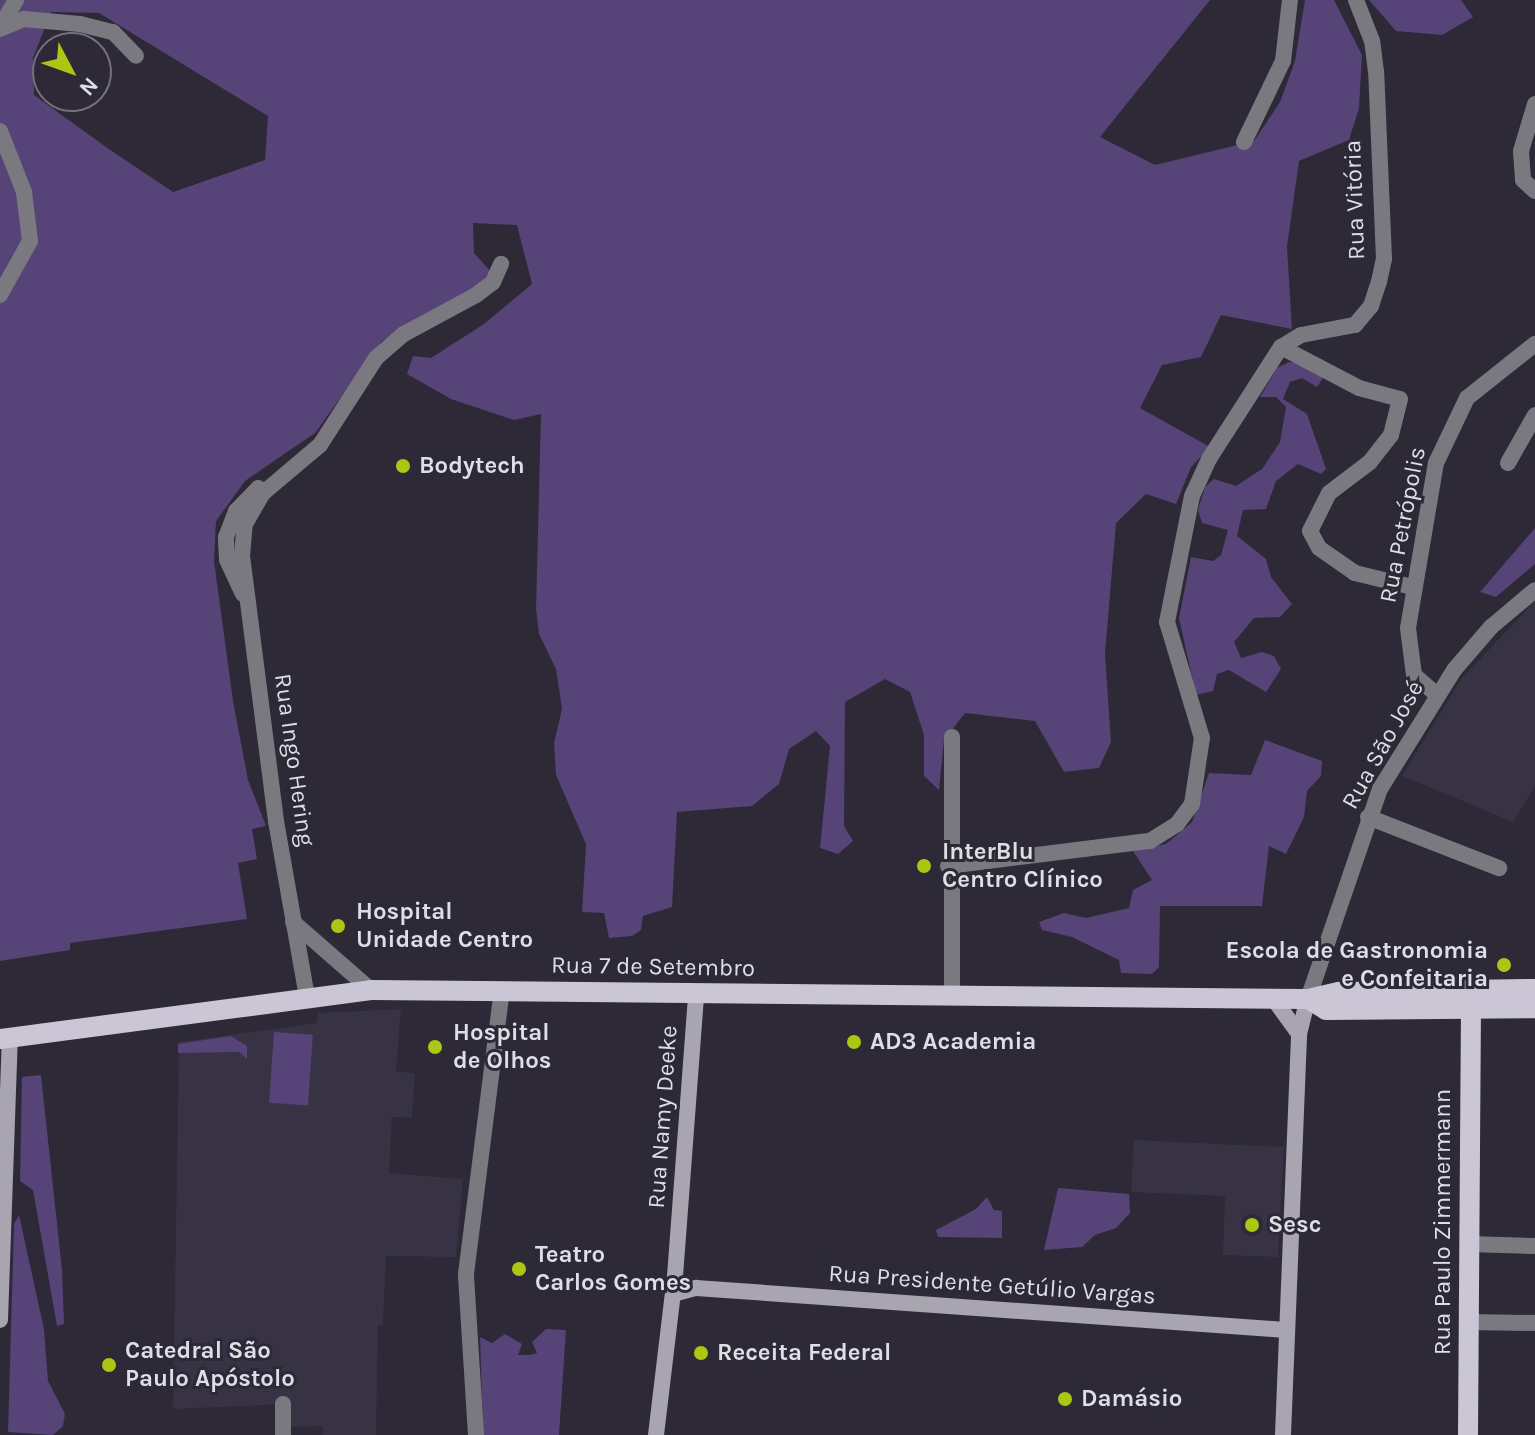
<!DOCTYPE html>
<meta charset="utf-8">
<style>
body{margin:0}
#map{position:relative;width:1535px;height:1435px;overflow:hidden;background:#2d2936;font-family:Karla,sans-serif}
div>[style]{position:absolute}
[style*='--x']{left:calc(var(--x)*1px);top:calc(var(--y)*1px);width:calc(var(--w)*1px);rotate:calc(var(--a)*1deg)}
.built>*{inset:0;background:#373244}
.green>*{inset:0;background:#564378;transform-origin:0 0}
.street>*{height:16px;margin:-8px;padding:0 8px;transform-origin:8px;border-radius:8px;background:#7b7980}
.secondary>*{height:16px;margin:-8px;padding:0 8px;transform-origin:8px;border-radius:8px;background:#a8a5b0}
.primary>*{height:20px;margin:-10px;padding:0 10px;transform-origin:10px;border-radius:10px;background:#cbc6d5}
.dots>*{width:22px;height:22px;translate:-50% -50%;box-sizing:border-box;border:4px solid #2d2936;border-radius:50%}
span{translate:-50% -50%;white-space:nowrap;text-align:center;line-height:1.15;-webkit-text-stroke:6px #2d2936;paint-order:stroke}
.street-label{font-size:24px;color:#dfdde5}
.poi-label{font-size:24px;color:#dfdde5;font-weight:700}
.left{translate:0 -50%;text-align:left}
.right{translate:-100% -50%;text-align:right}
.north{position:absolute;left:32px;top:32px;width:80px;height:80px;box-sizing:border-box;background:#2d2936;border:2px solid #74717c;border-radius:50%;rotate:131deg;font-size:22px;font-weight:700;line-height:32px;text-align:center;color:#dfdde5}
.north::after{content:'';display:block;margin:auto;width:28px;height:36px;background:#abc613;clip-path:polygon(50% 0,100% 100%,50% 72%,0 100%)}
</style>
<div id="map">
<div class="built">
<i style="clip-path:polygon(1535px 601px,1535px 786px,1513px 822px,1402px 776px,1461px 679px)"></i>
<i style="clip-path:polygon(401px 1009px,396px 1071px,415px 1073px,412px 1118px,392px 1117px,389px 1173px,463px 1179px,456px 1257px,386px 1256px,383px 1325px,378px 1325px,376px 1435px,323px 1435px,322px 1426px,288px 1427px,288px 1404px,173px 1409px,179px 1042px,317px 1023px,318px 1013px)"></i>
<i style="clip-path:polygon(1134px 1140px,1284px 1147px,1278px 1257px,1223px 1255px,1225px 1196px,1131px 1192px)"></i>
</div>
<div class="green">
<i style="clip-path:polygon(evenodd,0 0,1210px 0,1100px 137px,1155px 165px,1254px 141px,1280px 102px,1295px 61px,1305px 0,1334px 0,1362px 55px,1359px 108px,1349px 140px,1299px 161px,1287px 247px,1292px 329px,1221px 315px,1201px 357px,1162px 365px,1140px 408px,1210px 447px,1191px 467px,1176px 504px,1146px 494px,1116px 523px,1105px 654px,1111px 742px,1099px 768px,1064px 772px,1035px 721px,965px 713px,944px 740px,939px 790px,924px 776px,924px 735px,910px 692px,885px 679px,845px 702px,844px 826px,853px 841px,838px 854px,820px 848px,830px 746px,816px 731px,789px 749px,779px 784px,752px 806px,677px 812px,672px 907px,643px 916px,641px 930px,632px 936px,609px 938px,604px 913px,582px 912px,586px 844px,556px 775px,554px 743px,562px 709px,556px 669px,539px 634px,536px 609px,541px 414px,514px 420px,451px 399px,407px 374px,413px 356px,431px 358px,484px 324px,532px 284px,517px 225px,473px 223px,474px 253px,492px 273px,473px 291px,382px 341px,315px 433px,245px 481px,216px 521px,214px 561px,233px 701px,248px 780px,266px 826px,252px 829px,257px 859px,238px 863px,247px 919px,70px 943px,70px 950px,0 961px,0 0,51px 12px,99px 13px,268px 116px,265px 160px,173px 192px,106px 147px,34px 95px,33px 58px,51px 12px)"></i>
<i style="clip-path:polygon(1369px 0,1461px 0,1473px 17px,1442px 35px,1396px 31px)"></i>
<i style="clip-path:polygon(1289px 362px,1307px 364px,1324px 376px,1317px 387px,1302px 378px,1290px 382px,1283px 399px,1307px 414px,1326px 469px,1321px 474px,1298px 464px,1276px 481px,1266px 509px,1243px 510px,1237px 536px,1266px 559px,1271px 577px,1292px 604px,1280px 617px,1254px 618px,1234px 642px,1241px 658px,1262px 652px,1274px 656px,1281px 669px,1266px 692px,1229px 670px,1217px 674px,1213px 691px,1196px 695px,1179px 618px,1191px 557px,1213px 561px,1221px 555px,1228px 530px,1202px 523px,1198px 510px,1205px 487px,1214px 479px,1236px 486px,1262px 469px,1280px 442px,1286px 407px,1276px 397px,1260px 397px,1277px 368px)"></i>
<i style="clip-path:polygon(1535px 528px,1535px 564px,1496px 597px,1480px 592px)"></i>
<i style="clip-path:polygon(1265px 740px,1322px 761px,1321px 776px,1307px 791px,1304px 817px,1286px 854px,1269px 846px,1262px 906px,1160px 906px,1159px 967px,1152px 974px,1121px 973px,1119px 960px,1072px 937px,1042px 930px,1039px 922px,1064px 913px,1086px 918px,1129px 908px,1133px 890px,1152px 880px,1133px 851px,1166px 844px,1192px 822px,1209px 773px,1251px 775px)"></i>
<i style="left:274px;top:1032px;width:39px;height:71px;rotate:4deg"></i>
<i style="clip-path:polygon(231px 1036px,247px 1046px,247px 1059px,239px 1052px,178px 1053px,178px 1044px)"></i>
<i style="clip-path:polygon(41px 1075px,62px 1270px,64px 1324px,57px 1326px,33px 1190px,20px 1181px,22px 1077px)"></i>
<i style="clip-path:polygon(1058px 1188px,1129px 1194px,1130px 1213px,1116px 1228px,1095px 1235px,1082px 1247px,1044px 1250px)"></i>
<i style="clip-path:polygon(987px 1197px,994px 1210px,1002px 1211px,1002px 1238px,938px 1237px,936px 1230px,976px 1209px)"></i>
<i style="clip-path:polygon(19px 1215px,44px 1329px,48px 1381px,65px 1414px,63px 1426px,53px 1435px,8px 1432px,14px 1224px)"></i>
<i style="clip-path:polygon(546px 1329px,566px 1330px,559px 1435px,483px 1435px,480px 1337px,492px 1343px,505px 1334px,522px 1344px,518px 1355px,530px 1355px,537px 1353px,532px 1342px)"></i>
</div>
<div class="street">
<i style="--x:0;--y:27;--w:31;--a:-59"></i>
<i style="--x:0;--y:29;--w:26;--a:-23"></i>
<i style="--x:24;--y:19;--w:56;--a:5.1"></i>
<i style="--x:80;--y:24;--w:34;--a:14"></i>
<i style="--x:113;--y:32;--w:33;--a:46"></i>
<i style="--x:1535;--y:104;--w:49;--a:106.6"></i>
<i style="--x:1521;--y:151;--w:29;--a:86"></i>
<i style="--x:1523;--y:180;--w:16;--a:43"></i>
<i style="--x:0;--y:131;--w:66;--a:68.5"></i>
<i style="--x:24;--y:192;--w:49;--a:83"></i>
<i style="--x:30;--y:241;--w:62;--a:119.1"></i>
<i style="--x:1244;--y:142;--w:90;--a:-64.3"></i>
<i style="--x:1283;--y:61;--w:61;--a:-83.5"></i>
<i style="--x:1281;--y:347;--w:88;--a:27.7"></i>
<i style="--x:1359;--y:388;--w:42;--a:15"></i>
<i style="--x:1400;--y:399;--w:37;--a:104"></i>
<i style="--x:1391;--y:435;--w:34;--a:128"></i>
<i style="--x:1370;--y:462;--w:51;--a:142.9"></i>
<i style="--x:1329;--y:493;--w:42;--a:116.6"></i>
<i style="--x:1310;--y:531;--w:19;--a:62"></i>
<i style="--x:1319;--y:548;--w:44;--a:34.8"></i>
<i style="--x:1355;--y:573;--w:59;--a:13.8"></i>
<i style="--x:1508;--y:463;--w:55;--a:-60.6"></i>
<i style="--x:243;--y:594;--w:38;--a:-115"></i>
<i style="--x:227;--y:559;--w:22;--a:-93"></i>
<i style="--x:226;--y:537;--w:28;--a:-69"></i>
<i style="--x:236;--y:511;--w:32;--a:-46"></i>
<i style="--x:1437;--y:695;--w:30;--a:-139"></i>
<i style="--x:1414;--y:675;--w:47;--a:-97.3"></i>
<i style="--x:1408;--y:628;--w:167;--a:-80.4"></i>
<i style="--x:1436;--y:463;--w:72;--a:-64.5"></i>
<i style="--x:1467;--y:398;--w:87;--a:-38.5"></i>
<i style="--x:952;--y:737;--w:258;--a:90"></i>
<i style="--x:1368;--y:817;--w:141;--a:21.3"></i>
<i style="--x:948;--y:866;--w:204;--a:-7.1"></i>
<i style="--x:1150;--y:841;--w:32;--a:-32"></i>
<i style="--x:1177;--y:824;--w:25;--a:-53"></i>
<i style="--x:1192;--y:804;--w:67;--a:-81.4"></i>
<i style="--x:1202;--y:738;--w:121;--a:-106.8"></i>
<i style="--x:1167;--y:622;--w:128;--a:-78.8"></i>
<i style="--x:1192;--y:496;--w:41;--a:-65.3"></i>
<i style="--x:1209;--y:459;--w:133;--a:-57.3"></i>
<i style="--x:1281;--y:347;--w:23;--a:-31"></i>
<i style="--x:1301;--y:335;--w:55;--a:-10.5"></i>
<i style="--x:1355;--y:325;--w:25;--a:-50"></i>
<i style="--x:1371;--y:306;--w:25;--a:-72"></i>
<i style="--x:1379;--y:282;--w:24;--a:-78"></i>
<i style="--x:1384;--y:259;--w:187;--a:-92.4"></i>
<i style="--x:1376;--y:72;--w:31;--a:-97"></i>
<i style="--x:1372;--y:41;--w:44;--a:-111.3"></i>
<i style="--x:293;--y:922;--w:103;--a:41.1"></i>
<i style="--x:307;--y:997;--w:179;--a:-100"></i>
<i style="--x:276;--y:821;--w:267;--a:-97.3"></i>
<i style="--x:242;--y:556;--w:32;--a:-85"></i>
<i style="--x:245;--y:524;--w:34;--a:-60"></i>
<i style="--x:262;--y:494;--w:76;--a:-40.2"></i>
<i style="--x:320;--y:445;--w:103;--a:-57.2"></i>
<i style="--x:376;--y:358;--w:37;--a:-41"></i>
<i style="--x:404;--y:334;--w:82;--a:-28.4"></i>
<i style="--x:476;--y:295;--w:21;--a:-37"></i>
<i style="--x:493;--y:282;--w:20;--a:-66"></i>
<i style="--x:1308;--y:999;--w:222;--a:-71.1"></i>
<i style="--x:1380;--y:789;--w:140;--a:-58.1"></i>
<i style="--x:1454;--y:670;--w:57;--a:-49.3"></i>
<i style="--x:1491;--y:627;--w:57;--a:-40.1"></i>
<i style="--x:1469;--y:1244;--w:66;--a:1.7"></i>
<i style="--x:1469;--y:1322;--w:66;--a:0.9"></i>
<i style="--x:283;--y:1435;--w:31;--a:-90"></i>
<i style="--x:476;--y:1435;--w:161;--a:-93.6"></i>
<i style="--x:466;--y:1274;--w:285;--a:-82.8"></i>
</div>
<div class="secondary">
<i style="--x:1273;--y:998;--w:44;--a:54.2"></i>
<i style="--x:673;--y:1294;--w:24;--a:-15"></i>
<i style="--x:696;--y:1288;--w:591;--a:4.07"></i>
<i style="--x:0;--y:1320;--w:282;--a:-88"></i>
<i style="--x:656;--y:1435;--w:160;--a:-83.2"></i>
<i style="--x:675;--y:1276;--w:283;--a:-85.7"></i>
<i style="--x:1283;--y:1435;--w:401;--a:-87.7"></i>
<i style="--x:1299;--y:1034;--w:36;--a:-76"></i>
</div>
<div class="primary">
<i style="--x:1308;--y:999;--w:21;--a:31"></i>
<i style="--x:1326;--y:1010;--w:209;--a:-0.5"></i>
<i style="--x:0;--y:1039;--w:374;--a:-7.5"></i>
<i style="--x:371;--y:990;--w:937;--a:0.55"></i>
<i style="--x:1308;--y:999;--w:32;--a:-13"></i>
<i style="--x:1339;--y:992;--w:196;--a:-0.9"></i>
<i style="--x:1468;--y:1435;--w:425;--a:-89.6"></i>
</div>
<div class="dots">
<i style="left:403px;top:466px;background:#abc613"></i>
<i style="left:924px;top:866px;background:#abc613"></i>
<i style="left:338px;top:926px;background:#abc613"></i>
<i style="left:1504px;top:965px;background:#abc613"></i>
<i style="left:854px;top:1042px;background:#abc613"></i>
<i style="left:435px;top:1047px;background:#abc613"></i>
<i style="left:1252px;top:1225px;background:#abc613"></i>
<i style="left:519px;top:1269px;background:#abc613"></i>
<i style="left:701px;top:1353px;background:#abc613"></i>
<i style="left:109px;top:1365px;background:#abc613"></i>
<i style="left:1065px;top:1399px;background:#abc613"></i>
</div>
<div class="street-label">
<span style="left:1355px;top:200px;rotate:-92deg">Rua Vitória</span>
<span style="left:1403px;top:525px;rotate:-79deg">Rua Petrópolis</span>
<span style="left:1383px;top:745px;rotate:-61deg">Rua São José</span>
<span style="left:294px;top:760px;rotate:82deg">Rua Ingo Hering</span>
<span style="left:653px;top:967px;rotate:1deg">Rua 7 de Setembro</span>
<span style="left:663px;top:1117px;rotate:-86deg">Rua Namy Deeke</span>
<span style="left:1443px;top:1222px;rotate:-90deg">Rua Paulo Zimmermann</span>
<span style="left:992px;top:1285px;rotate:4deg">Rua Presidente Getúlio Vargas</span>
</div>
<div class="poi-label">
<span class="left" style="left:419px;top:466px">Bodytech</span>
<span class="left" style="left:942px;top:866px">InterBlu<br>Centro Clínico</span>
<span class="left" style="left:356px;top:926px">Hospital<br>Unidade Centro</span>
<span class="right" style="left:1488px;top:965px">Escola de Gastronomia<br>e Confeitaria</span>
<span class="left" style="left:453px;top:1047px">Hospital<br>de Olhos</span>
<span class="left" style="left:870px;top:1042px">AD3 Academia</span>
<span class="left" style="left:1268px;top:1225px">Sesc</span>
<span class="left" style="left:535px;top:1269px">Teatro<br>Carlos Gomes</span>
<span class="left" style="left:125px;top:1365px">Catedral São<br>Paulo Apóstolo</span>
<span class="left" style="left:717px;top:1353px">Receita Federal</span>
<span class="left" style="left:1081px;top:1399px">Damásio</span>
</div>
<div class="north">N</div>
</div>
